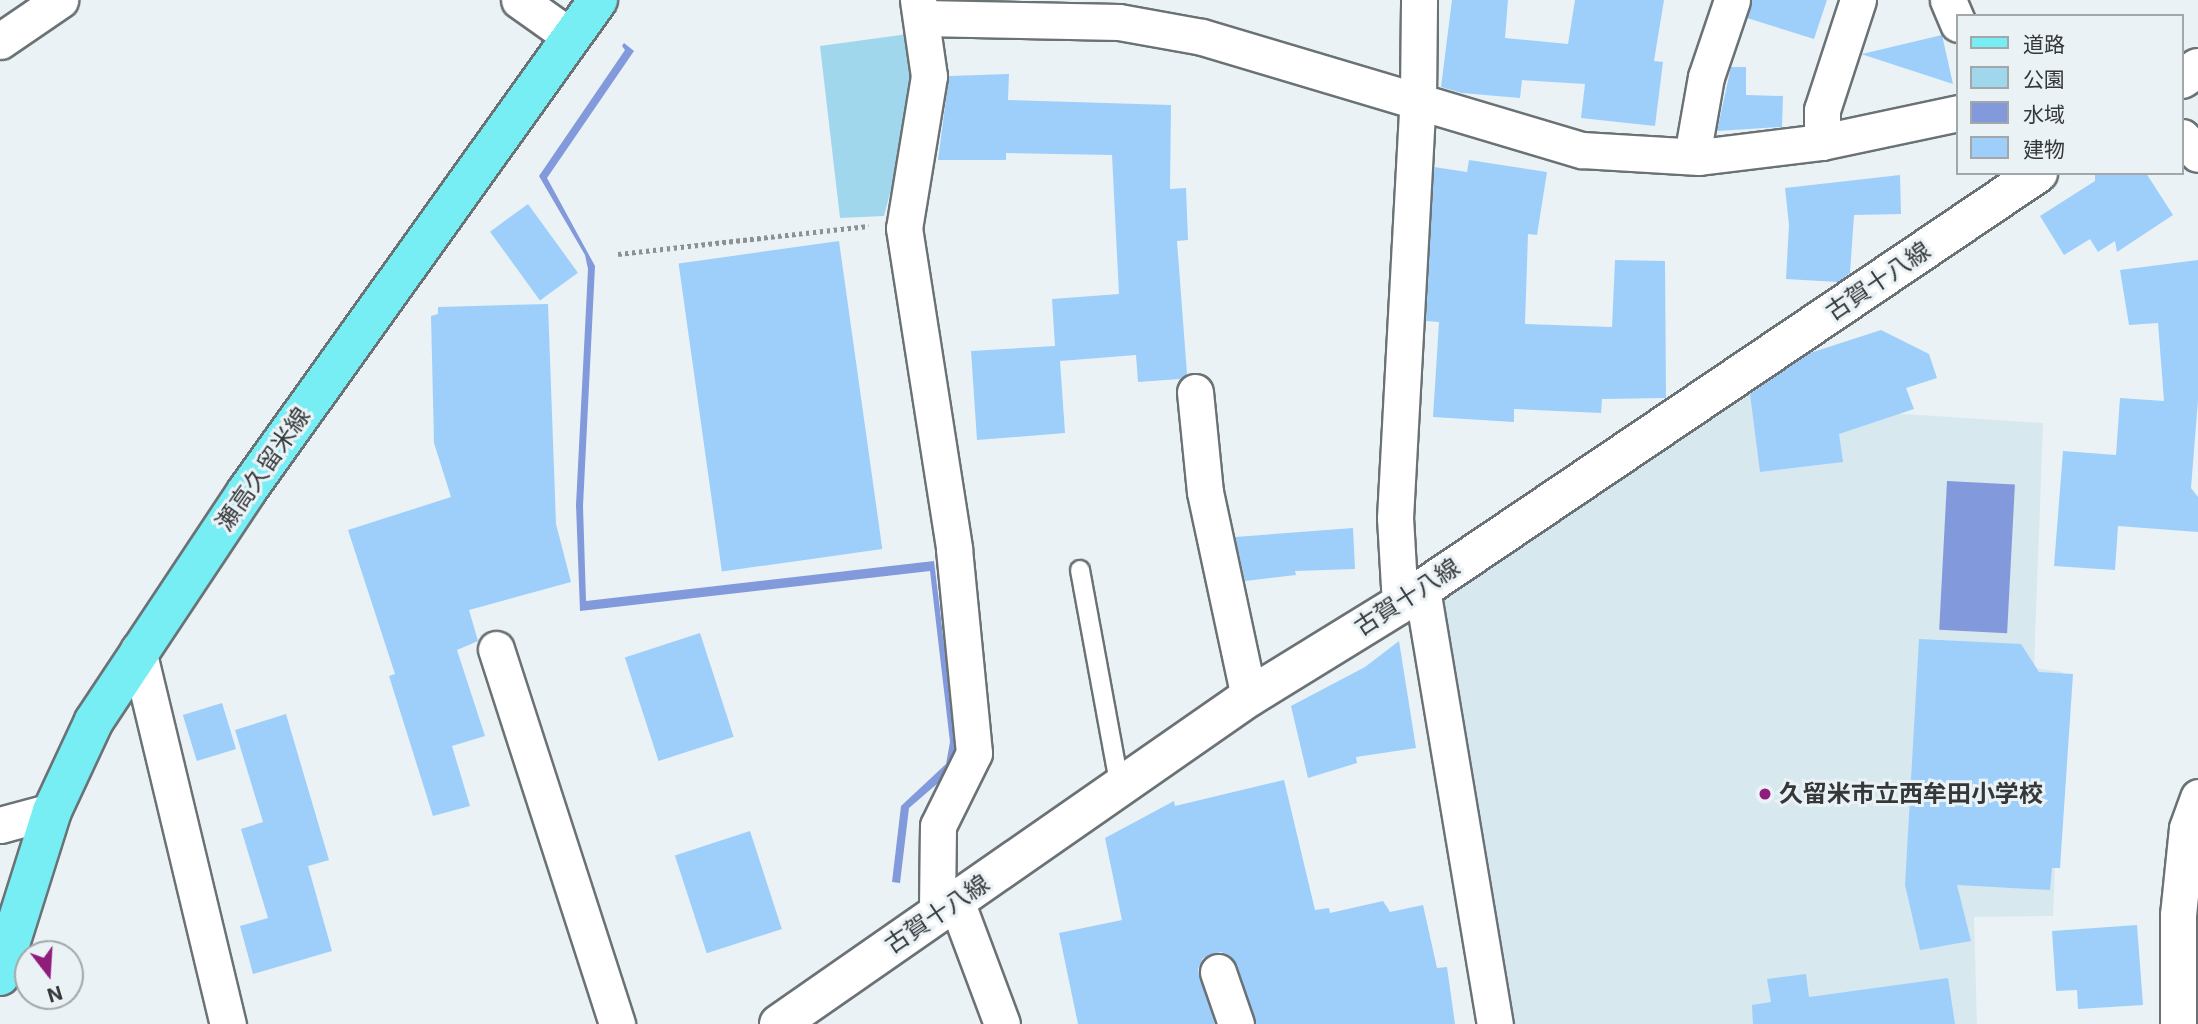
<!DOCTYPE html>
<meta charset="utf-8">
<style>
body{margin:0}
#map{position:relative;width:2198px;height:1024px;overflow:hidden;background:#eaf2f6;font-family:Inter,"Noto Sans JP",sans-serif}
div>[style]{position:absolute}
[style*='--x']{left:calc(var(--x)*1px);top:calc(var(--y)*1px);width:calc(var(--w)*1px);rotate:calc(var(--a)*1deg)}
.built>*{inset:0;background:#d7e8ef}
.green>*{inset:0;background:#a1d7ec}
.water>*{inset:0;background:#829adb;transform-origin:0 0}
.building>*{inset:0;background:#9ecffa;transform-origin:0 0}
.path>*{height:4.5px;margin-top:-2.25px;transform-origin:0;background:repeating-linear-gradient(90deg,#8c9194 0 3.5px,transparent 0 7px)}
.roads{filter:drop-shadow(2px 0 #6b7275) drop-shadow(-2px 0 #6b7275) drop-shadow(0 2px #6b7275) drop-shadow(0 -2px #6b7275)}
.service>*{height:18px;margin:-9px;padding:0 9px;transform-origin:9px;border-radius:9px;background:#fff}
.minor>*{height:35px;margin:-17.5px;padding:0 17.5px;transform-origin:17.5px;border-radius:17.5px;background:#fff}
.secondary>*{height:38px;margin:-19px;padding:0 19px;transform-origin:19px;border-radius:19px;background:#fff}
.primary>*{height:38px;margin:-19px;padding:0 19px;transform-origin:19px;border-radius:19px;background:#77eef4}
.dots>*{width:19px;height:19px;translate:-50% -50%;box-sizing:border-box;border:4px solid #eaf2f6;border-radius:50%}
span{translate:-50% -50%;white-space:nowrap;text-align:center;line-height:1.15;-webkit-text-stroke:6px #eaf2f6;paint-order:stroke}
.street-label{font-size:24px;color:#353839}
.poi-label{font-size:24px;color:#353839;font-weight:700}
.left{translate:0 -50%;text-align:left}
.legend{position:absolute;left:1956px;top:14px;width:228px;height:161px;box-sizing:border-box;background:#eaf2f6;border:2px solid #a2a8aa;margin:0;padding:9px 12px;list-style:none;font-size:21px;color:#353839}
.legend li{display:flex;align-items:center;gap:14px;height:35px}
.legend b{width:35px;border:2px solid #a2a8aa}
.north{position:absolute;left:14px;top:940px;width:70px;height:70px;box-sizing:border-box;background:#eaf2f6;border:2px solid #a2a8aa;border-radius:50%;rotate:163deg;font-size:19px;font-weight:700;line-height:28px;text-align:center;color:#353839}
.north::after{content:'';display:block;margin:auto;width:24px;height:32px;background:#901c7c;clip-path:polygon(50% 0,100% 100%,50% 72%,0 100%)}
</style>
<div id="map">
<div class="built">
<i style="clip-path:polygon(1755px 380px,1769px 431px,1889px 413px,2043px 423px,2034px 668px,2063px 672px,2053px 916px,1974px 917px,1977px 1024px,1511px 1024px,1440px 595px)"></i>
</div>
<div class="green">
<i style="clip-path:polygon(908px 34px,912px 66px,899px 158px,884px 216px,840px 218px,820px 46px)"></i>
</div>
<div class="water">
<i style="clip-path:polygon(624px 43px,634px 51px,547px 178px,595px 266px,583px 506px,586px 601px,934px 561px,956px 742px,952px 771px,909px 808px,900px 883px,892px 882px,901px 806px,946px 764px,950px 742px,930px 571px,580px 611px,576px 505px,588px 269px,585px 255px,539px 176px,625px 50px,622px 46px)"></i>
<i style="left:1947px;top:481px;width:68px;height:149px;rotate:3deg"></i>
</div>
<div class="building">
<i style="clip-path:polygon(1452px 0,1508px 0,1505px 38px,1568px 44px,1575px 0,1664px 0,1654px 61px,1663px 62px,1655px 126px,1581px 118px,1585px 84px,1522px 80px,1520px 98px,1462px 93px,1441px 87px)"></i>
<i style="clip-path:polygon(1752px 0,1827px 0,1814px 39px,1747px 18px)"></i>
<i style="clip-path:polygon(1942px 35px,1953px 84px,1861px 54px,1862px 54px)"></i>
<i style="clip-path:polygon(1731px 67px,1746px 67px,1746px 95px,1783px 96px,1782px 127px,1717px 131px)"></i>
<i style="clip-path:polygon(1009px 74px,1008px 100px,1171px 105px,1170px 189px,1186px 188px,1188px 240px,1177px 241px,1187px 374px,1180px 379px,1138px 382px,1136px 355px,1060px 361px,1065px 433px,977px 440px,971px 351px,1055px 346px,1052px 299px,1119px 294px,1112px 155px,1006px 153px,1006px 160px,938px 160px,949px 76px)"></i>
<i style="clip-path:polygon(1469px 160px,1547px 172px,1537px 235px,1528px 234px,1525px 324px,1612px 327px,1615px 260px,1665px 261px,1666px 398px,1602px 399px,1601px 413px,1514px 409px,1514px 422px,1433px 417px,1439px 322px,1426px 321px,1434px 167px,1467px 172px)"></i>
<i style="clip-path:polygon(2095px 173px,2146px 173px,2173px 215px,2117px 252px,2115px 241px,2098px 252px,2090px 239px,2064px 255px,2040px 216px,2095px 181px)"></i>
<i style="clip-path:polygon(1900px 175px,1901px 214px,1854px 215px,1850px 273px,1838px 282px,1786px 279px,1789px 225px,1785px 188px)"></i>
<i style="left:528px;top:204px;width:85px;height:47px;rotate:54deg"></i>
<i style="left:839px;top:241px;width:311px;height:162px;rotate:82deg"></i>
<i style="clip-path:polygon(2198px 260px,2198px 400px,2191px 488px,2198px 497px,2198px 532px,2118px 526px,2115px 570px,2054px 566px,2063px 451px,2116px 455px,2120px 398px,2164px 401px,2158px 323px,2129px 325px,2120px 270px)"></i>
<i style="clip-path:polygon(548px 304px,556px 524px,571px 582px,469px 610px,478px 641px,457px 650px,485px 736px,452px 746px,470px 806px,433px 816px,389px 676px,395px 674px,348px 530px,451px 497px,434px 443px,431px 316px,438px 314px,438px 307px)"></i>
<i style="clip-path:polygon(1881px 330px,1929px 354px,1937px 378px,1906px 388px,1914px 409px,1839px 434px,1843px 462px,1760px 472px,1750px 394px,1810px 353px)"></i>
<i style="clip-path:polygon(1353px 528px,1355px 569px,1295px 571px,1296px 575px,1245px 581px,1235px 537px)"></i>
<i style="left:700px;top:633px;width:109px;height:79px;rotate:72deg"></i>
<i style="clip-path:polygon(1919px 639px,2021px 644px,2039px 672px,2073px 674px,2060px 868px,2052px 868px,2050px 890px,1957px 885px,1971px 941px,1920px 950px,1905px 885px)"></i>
<i style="clip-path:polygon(1399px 641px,1416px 748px,1356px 757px,1357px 763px,1308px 778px,1291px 706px,1365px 667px)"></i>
<i style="left:222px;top:703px;width:48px;height:41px;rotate:73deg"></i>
<i style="clip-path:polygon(286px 714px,329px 860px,308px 866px,332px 951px,253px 974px,240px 926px,268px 918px,241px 829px,263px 822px,235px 730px)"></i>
<i style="clip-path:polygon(1284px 780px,1315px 910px,1329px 908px,1330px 913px,1383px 901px,1390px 912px,1423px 905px,1437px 968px,1447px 967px,1455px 1024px,1256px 1024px,1237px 965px,1231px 956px,1221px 952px,1203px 958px,1198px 969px,1215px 1024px,1078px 1024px,1059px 933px,1122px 920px,1105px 838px,1174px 801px,1175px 806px)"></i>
<i style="left:750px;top:831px;width:103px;height:79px;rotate:72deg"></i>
<i style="clip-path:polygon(2137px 925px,2143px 1005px,2078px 1009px,2077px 990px,2056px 991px,2052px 931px)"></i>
<i style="clip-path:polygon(1806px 974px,1809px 997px,1948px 978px,1955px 1024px,1753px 1024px,1752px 1005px,1771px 1002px,1767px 979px)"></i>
</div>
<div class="path">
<i style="--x:618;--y:254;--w:252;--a:-6.4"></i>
</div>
<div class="roads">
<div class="service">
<i style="--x:1080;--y:570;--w:221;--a:79.6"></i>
</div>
<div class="minor">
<i style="--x:519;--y:0;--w:64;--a:35.4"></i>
<i style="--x:918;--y:0;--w:77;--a:81.8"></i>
<i style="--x:929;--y:76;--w:154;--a:99.3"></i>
<i style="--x:904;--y:228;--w:325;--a:81.1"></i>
<i style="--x:954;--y:549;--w:205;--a:84.4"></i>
<i style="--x:974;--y:753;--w:81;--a:116.3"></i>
<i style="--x:938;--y:826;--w:87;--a:90.7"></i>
<i style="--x:1948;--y:0;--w:26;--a:67"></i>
<i style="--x:923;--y:18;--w:196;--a:1.2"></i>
<i style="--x:1119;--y:22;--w:84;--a:10.2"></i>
<i style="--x:1202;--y:37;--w:396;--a:16.6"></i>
<i style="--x:1582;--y:150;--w:117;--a:3.4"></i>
<i style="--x:1699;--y:157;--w:124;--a:-7"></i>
<i style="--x:1822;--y:142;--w:139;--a:-12"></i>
<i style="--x:0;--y:41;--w:73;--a:-34.3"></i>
<i style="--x:2182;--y:137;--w:23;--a:47"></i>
<i style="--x:1822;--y:142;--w:32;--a:-90"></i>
<i style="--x:1822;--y:110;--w:116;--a:-71.9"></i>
<i style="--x:1692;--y:156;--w:80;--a:-80"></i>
<i style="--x:1706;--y:77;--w:81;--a:-71.3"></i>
<i style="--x:1195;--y:392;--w:100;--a:84.3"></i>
<i style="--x:1205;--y:492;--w:210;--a:77.9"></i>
<i style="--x:1422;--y:589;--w:441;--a:80.5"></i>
<i style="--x:1400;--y:604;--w:86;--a:-93.3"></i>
<i style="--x:1395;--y:518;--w:420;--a:-86.9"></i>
<i style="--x:1418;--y:99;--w:99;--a:-89.4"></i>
<i style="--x:496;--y:649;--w:394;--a:72.1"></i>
<i style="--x:138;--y:650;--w:385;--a:76.5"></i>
<i style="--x:0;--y:825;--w:54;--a:-15.1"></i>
<i style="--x:956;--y:901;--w:131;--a:69.5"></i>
<i style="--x:1218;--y:972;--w:55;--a:70.9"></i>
<i style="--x:2178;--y:1024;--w:109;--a:-90"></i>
<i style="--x:2178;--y:915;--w:87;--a:-84.1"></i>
<i style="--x:2187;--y:828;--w:33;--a:-70"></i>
</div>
<div class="secondary">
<i style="--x:2182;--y:79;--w:19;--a:-35"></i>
<i style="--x:779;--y:1024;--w:573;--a:-34.83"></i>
<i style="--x:1249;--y:697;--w:177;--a:-31.6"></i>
<i style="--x:1400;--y:604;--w:770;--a:-34.04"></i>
</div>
<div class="primary">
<i style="--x:0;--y:976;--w:173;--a:-72.5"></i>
<i style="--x:52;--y:811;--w:99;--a:-65"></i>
<i style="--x:94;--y:721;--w:275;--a:-56.4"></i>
<i style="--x:246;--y:492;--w:605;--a:-54.42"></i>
</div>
</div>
<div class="dots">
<i style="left:1765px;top:794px;background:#901c7c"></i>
</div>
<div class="street-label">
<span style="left:1878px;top:281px;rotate:-34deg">古賀十八線</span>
<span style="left:263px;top:469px;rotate:-55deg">瀬高久留米線</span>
<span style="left:1407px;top:597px;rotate:-33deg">古賀十八線</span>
<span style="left:937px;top:914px;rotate:-34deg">古賀十八線</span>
</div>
<div class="poi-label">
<span class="left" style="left:1779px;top:794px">久留米市立西牟田小学校</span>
</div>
<ul class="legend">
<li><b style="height:9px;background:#77eef4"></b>道路</li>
<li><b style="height:19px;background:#a1d7ec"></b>公園</li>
<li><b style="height:19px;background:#829adb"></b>水域</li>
<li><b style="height:19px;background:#9ecffa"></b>建物</li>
</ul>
<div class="north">N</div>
</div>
